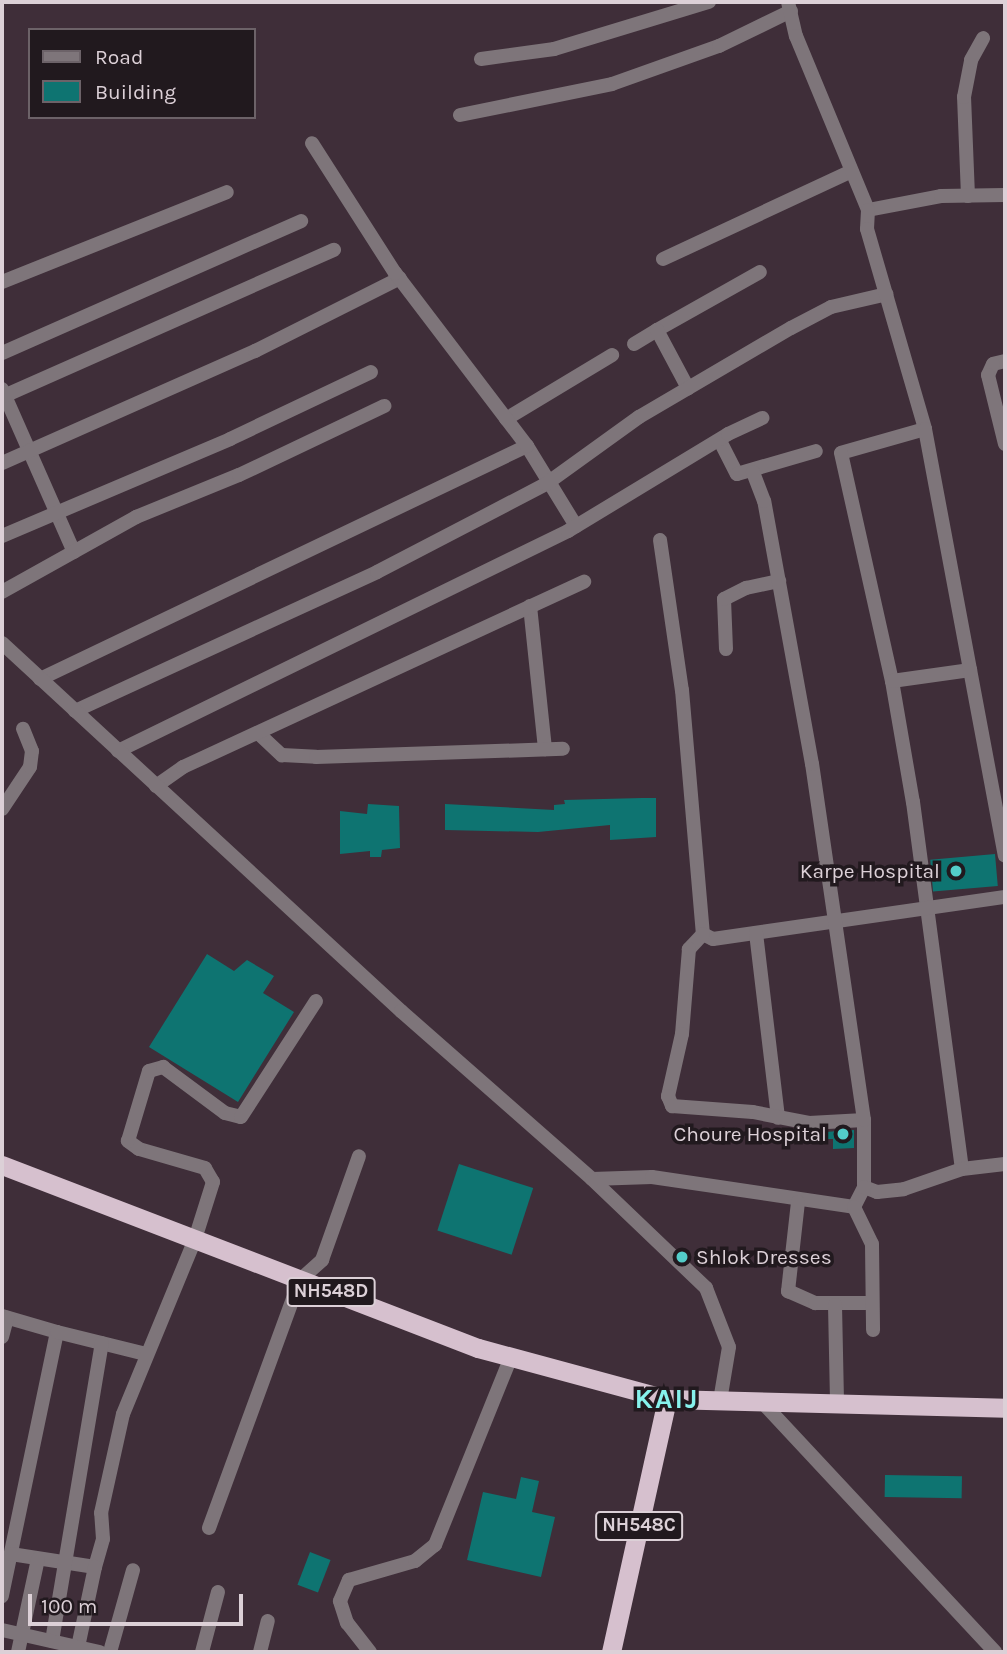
<!DOCTYPE html>
<style>
body{margin:0}
#map{position:relative;width:1007px;height:1654px;overflow:hidden;background:#3f2e39;font-family:Karla,sans-serif}
div>[style]{position:absolute}
[style*='--x']{left:calc(var(--x)*1px);top:calc(var(--y)*1px);width:calc(var(--w)*1px);rotate:calc(var(--a)*1deg)}
.building>*{inset:0;background:#0e7471;transform-origin:0 0}
.minor>*{height:14px;margin:-7px;padding:0 7px;transform-origin:7px;border-radius:7px;background:#7e757a}
.tertiary>*{height:14px;margin:-7px;padding:0 7px;transform-origin:7px;border-radius:7px;background:#7e757a}
.trunk>*{height:19px;margin:-9.5px;padding:0 9.5px;transform-origin:9.5px;border-radius:9.5px;background:#d6c0ce}
.dots>*{width:19px;height:19px;translate:-50% -50%;box-sizing:border-box;border:4px solid #21191e;border-radius:50%}
span{translate:-50% -50%;white-space:nowrap;text-align:center;line-height:1.15;-webkit-text-stroke:7px #21191e;paint-order:stroke}
.shield-label span{padding:2px 5px;background:#21191e;border:2px solid;border-radius:5px;-webkit-text-stroke-width:0}
.shield-label{font-size:19px;color:#dcd0d7;font-weight:700}
.poi-label{font-size:21px;color:#dcd0d7}
.right{translate:-100% -50%;text-align:right}
.left{translate:0 -50%;text-align:left}
.district-label{font-size:28px;color:#86f1ec;font-weight:700;letter-spacing:2px}
.frame{position:absolute;inset:0;border:4px solid #dcd0d7;pointer-events:none}
.legend{position:absolute;left:28px;top:28px;width:228px;height:91px;box-sizing:border-box;background:#21191e;border:2px solid #6c6268;margin:0;padding:9px 12px;list-style:none;font-size:21px;color:#dcd0d7}
.legend li{display:flex;align-items:center;gap:14px;height:35px}
.legend b{width:35px;border:2px solid #6c6268}
.scale{position:absolute;left:28px;top:1594px;width:215px;height:32px;box-sizing:border-box;border:4px solid #dcd0d7;border-top:0;padding-left:9px;font-size:21px;line-height:24px;white-space:nowrap;color:#dcd0d7;-webkit-text-stroke:5px #21191e;paint-order:stroke}
</style>
<div id="map">
<div class="building">
<i style="clip-path:polygon(642px 798px,656px 798px,656px 837px,610px 840px,610px 825px,538px 832px,445px 830px,445px 804px,554px 810px,554px 805px,565px 804px,564px 800px)"></i>
<i style="clip-path:polygon(368px 804px,399px 806px,400px 848px,382px 850px,381px 857px,370px 857px,370px 851px,340px 854px,340px 811px,367px 814px)"></i>
<i style="left:995px;top:854px;width:32px;height:65px;rotate:85deg"></i>
<i style="clip-path:polygon(207px 954px,234px 971px,247px 960px,274px 976px,263px 993px,294px 1012px,238px 1102px,149px 1047px)"></i>
<i style="clip-path:polygon(854px 1130px,854px 1148px,833px 1149px,833px 1139px,825px 1139px,825px 1132px)"></i>
<i style="left:459px;top:1164px;width:78px;height:70px;rotate:18deg"></i>
<i style="left:885px;top:1475px;width:77px;height:22px;rotate:1deg"></i>
<i style="clip-path:polygon(521px 1477px,539px 1481px,532px 1512px,555px 1517px,541px 1577px,467px 1560px,483px 1492px,516px 1499px)"></i>
<i style="left:310px;top:1552px;width:22px;height:35px;rotate:21deg"></i>
</div>
<div class="minor">
<i style="--x:481;--y:59;--w:74;--a:-7.8"></i>
<i style="--x:554;--y:49;--w:162;--a:-16.9"></i>
<i style="--x:460;--y:115;--w:155;--a:-11.5"></i>
<i style="--x:612;--y:84;--w:114;--a:-19.6"></i>
<i style="--x:719;--y:46;--w:80;--a:-25.9"></i>
<i style="--x:968;--y:196;--w:99;--a:-92.3"></i>
<i style="--x:964;--y:97;--w:38;--a:-79"></i>
<i style="--x:971;--y:60;--w:25;--a:-61"></i>
<i style="--x:868;--y:210;--w:74;--a:-10.9"></i>
<i style="--x:941;--y:196;--w:64;--a:-0.9"></i>
<i style="--x:663;--y:259;--w:208;--a:-25"></i>
<i style="--x:2;--y:282;--w:242;--a:-21.8"></i>
<i style="--x:657;--y:330;--w:118;--a:-29.4"></i>
<i style="--x:634;--y:344;--w:27;--a:-31"></i>
<i style="--x:657;--y:330;--w:66;--a:61.9"></i>
<i style="--x:2;--y:353;--w:327;--a:-23.8"></i>
<i style="--x:1005;--y:361;--w:12;--a:166"></i>
<i style="--x:993;--y:364;--w:12;--a:114"></i>
<i style="--x:988;--y:375;--w:71;--a:76.2"></i>
<i style="--x:2;--y:389;--w:178;--a:66.2"></i>
<i style="--x:4;--y:396;--w:361;--a:-23.9"></i>
<i style="--x:506;--y:419;--w:124;--a:-31.1"></i>
<i style="--x:925;--y:429;--w:87;--a:164.1"></i>
<i style="--x:841;--y:453;--w:234;--a:77.4"></i>
<i style="--x:892;--y:681;--w:123;--a:80.2"></i>
<i style="--x:913;--y:802;--w:370;--a:82.4"></i>
<i style="--x:962;--y:1169;--w:43;--a:-6.6"></i>
<i style="--x:720;--y:441;--w:37;--a:63"></i>
<i style="--x:737;--y:474;--w:82;--a:-16.2"></i>
<i style="--x:527;--y:446;--w:94;--a:58.5"></i>
<i style="--x:2;--y:463;--w:277;--a:-23.9"></i>
<i style="--x:255;--y:351;--w:162;--a:-26.7"></i>
<i style="--x:2;--y:536;--w:248;--a:-23"></i>
<i style="--x:230;--y:439;--w:156;--a:-25.4"></i>
<i style="--x:660;--y:540;--w:152;--a:81.7"></i>
<i style="--x:682;--y:690;--w:245;--a:85.1"></i>
<i style="--x:703;--y:934;--w:11;--a:27"></i>
<i style="--x:713;--y:939;--w:295;--a:-8.2"></i>
<i style="--x:2;--y:592;--w:154;--a:-29.2"></i>
<i style="--x:136;--y:517;--w:111;--a:-22.2"></i>
<i style="--x:239;--y:475;--w:161;--a:-25.4"></i>
<i style="--x:530;--y:606;--w:144;--a:84"></i>
<i style="--x:726;--y:649;--w:50;--a:-92.3"></i>
<i style="--x:724;--y:599;--w:25;--a:-27"></i>
<i style="--x:746;--y:588;--w:34;--a:-12"></i>
<i style="--x:40;--y:679;--w:540;--a:-25.57"></i>
<i style="--x:527;--y:446;--w:218;--a:-127.3"></i>
<i style="--x:395;--y:273;--w:154;--a:-122.6"></i>
<i style="--x:892;--y:681;--w:79;--a:-8"></i>
<i style="--x:75;--y:711;--w:332;--a:-24.7"></i>
<i style="--x:377;--y:572;--w:191;--a:-27.5"></i>
<i style="--x:546;--y:484;--w:115;--a:-35.8"></i>
<i style="--x:639;--y:417;--w:176;--a:-30.4"></i>
<i style="--x:791;--y:328;--w:45;--a:-27.7"></i>
<i style="--x:831;--y:307;--w:57;--a:-13.1"></i>
<i style="--x:258;--y:733;--w:33;--a:43"></i>
<i style="--x:282;--y:755;--w:34;--a:3"></i>
<i style="--x:316;--y:757;--w:247;--a:-1.9"></i>
<i style="--x:118;--y:751;--w:501;--a:-26.05"></i>
<i style="--x:568;--y:531;--w:187;--a:-31.2"></i>
<i style="--x:728;--y:434;--w:38;--a:-25"></i>
<i style="--x:156;--y:786;--w:33;--a:-35"></i>
<i style="--x:183;--y:767;--w:442;--a:-24.8"></i>
<i style="--x:2;--y:809;--w:50;--a:-56.3"></i>
<i style="--x:30;--y:767;--w:16;--a:-83"></i>
<i style="--x:32;--y:751;--w:24;--a:-112"></i>
<i style="--x:756;--y:933;--w:186;--a:83.2"></i>
<i style="--x:703;--y:934;--w:21;--a:133"></i>
<i style="--x:689;--y:949;--w:85;--a:94.7"></i>
<i style="--x:682;--y:1034;--w:64;--a:102.7"></i>
<i style="--x:668;--y:1096;--w:11;--a:68"></i>
<i style="--x:672;--y:1106;--w:81;--a:4.2"></i>
<i style="--x:753;--y:1112;--w:57;--a:11.1"></i>
<i style="--x:809;--y:1123;--w:55;--a:-3.1"></i>
<i style="--x:592;--y:1179;--w:60;--a:-1.9"></i>
<i style="--x:652;--y:1177;--w:204;--a:8.4"></i>
<i style="--x:854;--y:1207;--w:22;--a:-63"></i>
<i style="--x:864;--y:1187;--w:67;--a:-90"></i>
<i style="--x:864;--y:1120;--w:360;--a:-98.3"></i>
<i style="--x:812;--y:764;--w:267;--a:-100.3"></i>
<i style="--x:764;--y:501;--w:31;--a:-111"></i>
<i style="--x:864;--y:1187;--w:14;--a:21"></i>
<i style="--x:877;--y:1192;--w:27;--a:-6"></i>
<i style="--x:904;--y:1189;--w:61;--a:-19"></i>
<i style="--x:798;--y:1202;--w:90;--a:96.4"></i>
<i style="--x:788;--y:1291;--w:30;--a:24"></i>
<i style="--x:815;--y:1303;--w:57;--a:0"></i>
<i style="--x:854;--y:1207;--w:41;--a:64.1"></i>
<i style="--x:872;--y:1244;--w:86;--a:89.3"></i>
<i style="--x:835;--y:1305;--w:99;--a:88.8"></i>
<i style="--x:2;--y:1316;--w:57;--a:16.2"></i>
<i style="--x:57;--y:1332;--w:270;--a:101.8"></i>
<i style="--x:57;--y:1332;--w:92;--a:13.9"></i>
<i style="--x:2;--y:1337;--w:20;--a:-75"></i>
<i style="--x:762;--y:1402;--w:342;--a:47"></i>
<i style="--x:209;--y:1528;--w:264;--a:-69.9"></i>
<i style="--x:300;--y:1280;--w:30;--a:-42"></i>
<i style="--x:322;--y:1260;--w:110;--a:-70.4"></i>
<i style="--x:11;--y:1554;--w:85;--a:8.8"></i>
<i style="--x:95;--y:1567;--w:29;--a:-74"></i>
<i style="--x:103;--y:1539;--w:26;--a:-94"></i>
<i style="--x:101;--y:1513;--w:101;--a:-77.5"></i>
<i style="--x:123;--y:1414;--w:189;--a:-67.6"></i>
<i style="--x:195;--y:1239;--w:60;--a:-72.5"></i>
<i style="--x:213;--y:1182;--w:16;--a:-120"></i>
<i style="--x:205;--y:1168;--w:69;--a:-163.9"></i>
<i style="--x:139;--y:1149;--w:14;--a:-144"></i>
<i style="--x:128;--y:1141;--w:73;--a:-73.3"></i>
<i style="--x:149;--y:1071;--w:15;--a:-16"></i>
<i style="--x:163;--y:1067;--w:77;--a:36.6"></i>
<i style="--x:225;--y:1113;--w:16;--a:14"></i>
<i style="--x:241;--y:1117;--w:138;--a:-57.1"></i>
<i style="--x:52;--y:1641;--w:302;--a:-80.5"></i>
<i style="--x:78;--y:1647;--w:82;--a:-78"></i>
<i style="--x:18;--y:1652;--w:95;--a:-77.9"></i>
<i style="--x:110;--y:1652;--w:85;--a:-74.3"></i>
<i style="--x:202;--y:1652;--w:62;--a:-75.1"></i>
<i style="--x:260;--y:1652;--w:32;--a:-76"></i>
<i style="--x:370;--y:1652;--w:37;--a:-128"></i>
<i style="--x:347;--y:1623;--w:23;--a:-108"></i>
<i style="--x:340;--y:1601;--w:23;--a:-67"></i>
<i style="--x:349;--y:1580;--w:69;--a:-16.1"></i>
<i style="--x:415;--y:1561;--w:26;--a:-39"></i>
<i style="--x:435;--y:1545;--w:203;--a:-68"></i>
</div>
<div class="tertiary">
<i style="--x:788;--y:2;--w:35;--a:77"></i>
<i style="--x:796;--y:36;--w:188;--a:67.5"></i>
<i style="--x:868;--y:210;--w:19;--a:93"></i>
<i style="--x:867;--y:229;--w:208;--a:73.8"></i>
<i style="--x:925;--y:429;--w:434;--a:79.4"></i>
<i style="--x:2;--y:643;--w:543;--a:42.69"></i>
<i style="--x:401;--y:1011;--w:254;--a:41.3"></i>
<i style="--x:592;--y:1179;--w:158;--a:43.7"></i>
<i style="--x:706;--y:1288;--w:63;--a:68.7"></i>
<i style="--x:729;--y:1347;--w:55;--a:99.5"></i>
<i style="--x:2;--y:1630;--w:100;--a:12.7"></i>
</div>
<div class="trunk">
<i style="--x:2;--y:1165;--w:510;--a:21.03"></i>
<i style="--x:478;--y:1348;--w:196;--a:15.1"></i>
<i style="--x:667;--y:1399;--w:338;--a:1.5"></i>
<i style="--x:611;--y:1652;--w:259;--a:-77.5"></i>
</div>
<div class="dots">
<i style="left:956px;top:871px;background:#53cdc9"></i>
<i style="left:843px;top:1134px;background:#53cdc9"></i>
<i style="left:682px;top:1257px;background:#53cdc9"></i>
</div>
<div class="shield-label">
<span style="left:331px;top:1292px">NH548D</span>
<span style="left:639px;top:1526px">NH548C</span>
</div>
<div class="poi-label">
<span class="right" style="left:940px;top:871px">Karpe Hospital</span>
<span class="right" style="left:827px;top:1134px">Choure Hospital</span>
<span class="left" style="left:696px;top:1257px">Shlok Dresses</span>
</div>
<div class="district-label">
<span style="left:667px;top:1399px">KAIJ</span>
</div>
<div class="frame"></div>
<ul class="legend">
<li><b style="height:9px;background:#7e757a"></b>Road</li>
<li><b style="height:19px;background:#0e7471"></b>Building</li>
</ul>
<div class="scale">100 m</div>
</div>
